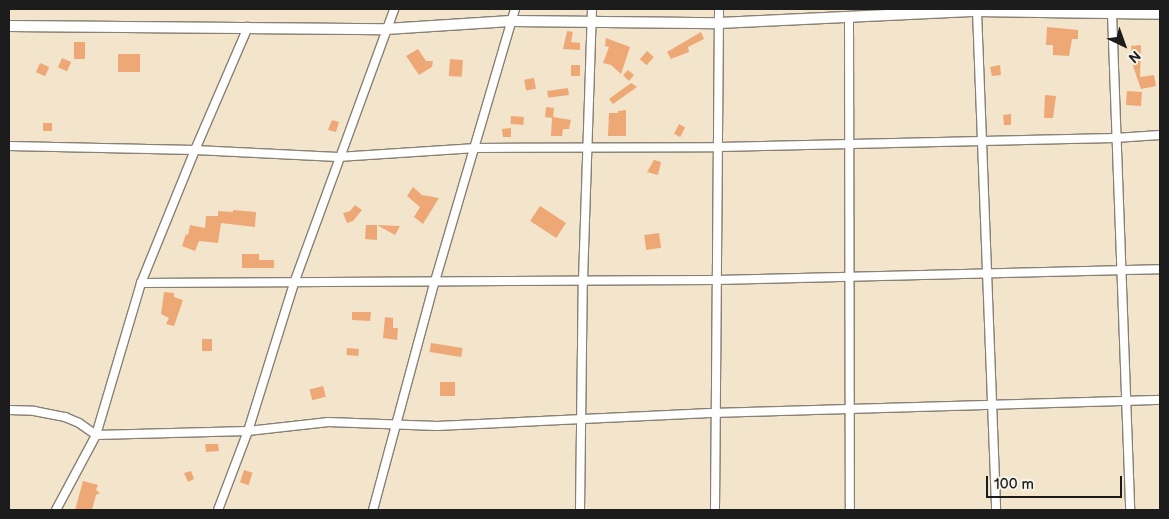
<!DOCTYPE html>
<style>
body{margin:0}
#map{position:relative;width:1169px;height:519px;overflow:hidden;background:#f3e4cc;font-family:"Balsamiq Sans",sans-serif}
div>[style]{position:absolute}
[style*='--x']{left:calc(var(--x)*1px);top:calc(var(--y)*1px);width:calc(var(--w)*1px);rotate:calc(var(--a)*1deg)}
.building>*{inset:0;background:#eea875;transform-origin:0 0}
.roads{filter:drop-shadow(1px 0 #888074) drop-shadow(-1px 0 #888074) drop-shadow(0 1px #888074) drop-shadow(0 -1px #888074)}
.minor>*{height:8px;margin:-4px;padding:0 4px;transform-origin:4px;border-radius:4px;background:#fff}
.tertiary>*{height:10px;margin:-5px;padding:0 5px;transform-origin:5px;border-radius:5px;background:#fff}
span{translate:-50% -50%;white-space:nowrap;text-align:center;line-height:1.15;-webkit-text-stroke:4px #f7f3e8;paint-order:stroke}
.frame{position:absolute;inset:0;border:10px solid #1c1c1c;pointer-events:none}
.north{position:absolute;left:1099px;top:20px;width:50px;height:50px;-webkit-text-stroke:4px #f7f3e8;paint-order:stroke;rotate:138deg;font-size:14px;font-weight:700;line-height:20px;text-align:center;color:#1c1c1c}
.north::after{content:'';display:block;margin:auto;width:18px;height:22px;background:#1c1c1c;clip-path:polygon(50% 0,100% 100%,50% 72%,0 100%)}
.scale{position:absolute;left:986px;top:476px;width:136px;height:22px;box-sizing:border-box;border:2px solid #1c1c1c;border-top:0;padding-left:6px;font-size:15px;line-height:18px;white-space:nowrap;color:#1c1c1c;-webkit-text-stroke:4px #f7f3e8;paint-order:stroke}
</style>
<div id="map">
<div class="building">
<i style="clip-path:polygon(1047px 27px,1078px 30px,1078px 39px,1072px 39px,1069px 56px,1053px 55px,1053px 45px,1046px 45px)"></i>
<i style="clip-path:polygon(567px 31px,573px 32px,571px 42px,580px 43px,580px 50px,563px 49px)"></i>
<i style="clip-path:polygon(701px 32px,704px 39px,688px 47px,689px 52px,671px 59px,667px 52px)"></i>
<i style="clip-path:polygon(606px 38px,630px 47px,621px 74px,611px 65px,603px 63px,609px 47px,605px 46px)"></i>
<i style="left:74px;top:42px;width:11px;height:17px"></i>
<i style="clip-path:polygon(1141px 45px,1140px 77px,1154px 75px,1156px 86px,1141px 89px,1133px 66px,1131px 46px)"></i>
<i style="clip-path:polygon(418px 49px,426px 61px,433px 61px,432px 67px,419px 75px,406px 56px)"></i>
<i style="left:647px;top:51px;width:9px;height:11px;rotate:41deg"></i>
<i style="left:118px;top:54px;width:22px;height:18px"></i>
<i style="left:62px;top:58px;width:10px;height:10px;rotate:24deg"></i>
<i style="left:450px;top:59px;width:13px;height:17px;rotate:4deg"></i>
<i style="left:40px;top:63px;width:10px;height:10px;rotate:24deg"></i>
<i style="left:571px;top:65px;width:9px;height:11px"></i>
<i style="clip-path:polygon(1000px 65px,1001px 75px,992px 76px,990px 67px)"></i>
<i style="clip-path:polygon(628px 70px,634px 75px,629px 81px,623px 75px)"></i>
<i style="left:534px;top:78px;width:11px;height:10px;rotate:80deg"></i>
<i style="clip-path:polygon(631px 83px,637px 87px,613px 104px,609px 99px)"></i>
<i style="left:568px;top:88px;width:7px;height:21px;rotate:82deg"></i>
<i style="left:1127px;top:91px;width:15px;height:14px;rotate:4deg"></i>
<i style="clip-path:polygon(1045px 95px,1056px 96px,1053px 118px,1044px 118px)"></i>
<i style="clip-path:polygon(546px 107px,554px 108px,553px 117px,571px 120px,569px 129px,563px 129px,562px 136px,551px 136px,552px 118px,545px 117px)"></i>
<i style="clip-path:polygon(626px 110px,626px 136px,608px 136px,609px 113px,618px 113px,618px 111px)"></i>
<i style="clip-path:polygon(1011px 114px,1011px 125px,1004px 125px,1003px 115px)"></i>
<i style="left:511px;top:116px;width:13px;height:8px;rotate:4deg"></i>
<i style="clip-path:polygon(332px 120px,339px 122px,336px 132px,328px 130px)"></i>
<i style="left:43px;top:123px;width:9px;height:8px"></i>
<i style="left:679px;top:124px;width:7px;height:11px;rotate:27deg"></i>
<i style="clip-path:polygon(511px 128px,511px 137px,503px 137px,502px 129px)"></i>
<i style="clip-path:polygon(654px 160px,661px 162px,658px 175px,647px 172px)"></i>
<i style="clip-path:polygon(413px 187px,422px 195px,439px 198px,423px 224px,414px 217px,420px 207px,407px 196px)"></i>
<i style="clip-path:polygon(355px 205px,362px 210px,353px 221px,347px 223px,343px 213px,350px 211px)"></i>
<i style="left:540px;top:206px;width:31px;height:18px;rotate:33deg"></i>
<i style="clip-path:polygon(233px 210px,256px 212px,255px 227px,221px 223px,218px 243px,199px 241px,195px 251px,182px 246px,186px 234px,188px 235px,190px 225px,205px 228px,206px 216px,218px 216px,218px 211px,233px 212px)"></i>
<i style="clip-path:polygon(366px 225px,377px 225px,377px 240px,365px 239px)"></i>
<i style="clip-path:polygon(377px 225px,400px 226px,395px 235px)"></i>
<i style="left:659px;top:233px;width:15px;height:15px;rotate:82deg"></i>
<i style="clip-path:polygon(242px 254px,259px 254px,259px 260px,274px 260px,274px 268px,242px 268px)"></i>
<i style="clip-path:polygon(164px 292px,174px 293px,174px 297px,183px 300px,174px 326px,166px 324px,169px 318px,161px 314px)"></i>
<i style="clip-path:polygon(352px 312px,371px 312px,370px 321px,352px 320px)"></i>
<i style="clip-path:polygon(385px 317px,393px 318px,393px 328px,398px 328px,397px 340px,383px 338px)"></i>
<i style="left:202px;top:339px;width:10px;height:12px"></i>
<i style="left:431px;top:343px;width:32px;height:9px;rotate:9deg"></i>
<i style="left:347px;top:348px;width:12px;height:7px;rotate:5deg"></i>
<i style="left:440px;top:382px;width:15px;height:14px"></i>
<i style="left:323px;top:386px;width:11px;height:14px;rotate:75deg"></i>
<i style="clip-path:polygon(205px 444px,218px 444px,219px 451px,206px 452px)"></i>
<i style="left:244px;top:470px;width:9px;height:13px;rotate:18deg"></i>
<i style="clip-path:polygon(191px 471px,194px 479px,188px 482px,184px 473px)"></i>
<i style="clip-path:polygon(83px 481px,98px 485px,96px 490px,100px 493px,96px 495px,92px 510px,75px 510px)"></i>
</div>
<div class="roads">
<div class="minor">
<i style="--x:977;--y:11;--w:499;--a:87.8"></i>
<i style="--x:1112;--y:13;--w:497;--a:87.9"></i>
<i style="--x:849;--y:17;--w:493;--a:89.9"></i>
<i style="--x:9;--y:146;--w:186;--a:1.2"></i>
<i style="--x:195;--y:150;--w:143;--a:2.8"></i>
<i style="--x:338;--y:157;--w:138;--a:-3.7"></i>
<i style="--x:476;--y:148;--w:243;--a:-0.2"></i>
<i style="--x:719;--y:147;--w:396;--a:-1.3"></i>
<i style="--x:1115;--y:138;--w:45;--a:-3.8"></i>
<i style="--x:141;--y:283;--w:576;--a:-0.3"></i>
<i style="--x:717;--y:280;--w:443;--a:-1.4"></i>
<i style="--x:9;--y:410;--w:25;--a:2"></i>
<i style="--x:34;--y:411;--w:32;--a:11"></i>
<i style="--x:65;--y:417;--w:15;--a:23"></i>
<i style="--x:79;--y:423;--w:21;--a:35"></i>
<i style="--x:96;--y:435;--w:152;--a:-1.5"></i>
<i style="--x:248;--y:431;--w:81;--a:-6.4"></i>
<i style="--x:328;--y:422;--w:109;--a:2.1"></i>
<i style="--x:437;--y:426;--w:279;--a:-2.7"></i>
<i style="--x:716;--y:413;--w:444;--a:-1.7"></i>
<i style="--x:56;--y:510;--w:85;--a:-61.9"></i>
<i style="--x:96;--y:435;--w:159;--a:-73.5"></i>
<i style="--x:141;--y:283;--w:144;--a:-67.9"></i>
<i style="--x:195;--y:150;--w:134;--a:-66.7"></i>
<i style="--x:218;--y:510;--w:85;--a:-69.2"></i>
<i style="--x:248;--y:431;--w:155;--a:-72.7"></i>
<i style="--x:294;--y:283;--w:292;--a:-69.9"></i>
<i style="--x:373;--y:510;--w:237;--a:-74.9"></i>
<i style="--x:435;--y:281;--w:284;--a:-73.6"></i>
<i style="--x:580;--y:510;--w:230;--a:-89.3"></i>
<i style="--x:583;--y:280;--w:271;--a:-88.1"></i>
<i style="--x:715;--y:510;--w:501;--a:-89.54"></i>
</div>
<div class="tertiary">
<i style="--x:9;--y:26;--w:377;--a:0.5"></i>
<i style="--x:386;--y:29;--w:125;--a:-3.7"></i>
<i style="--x:511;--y:21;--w:208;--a:0.6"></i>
<i style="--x:719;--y:23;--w:258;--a:-2.7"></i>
<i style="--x:977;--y:11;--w:183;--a:0.9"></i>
</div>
</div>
<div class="frame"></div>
<div class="north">N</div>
<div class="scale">100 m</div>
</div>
